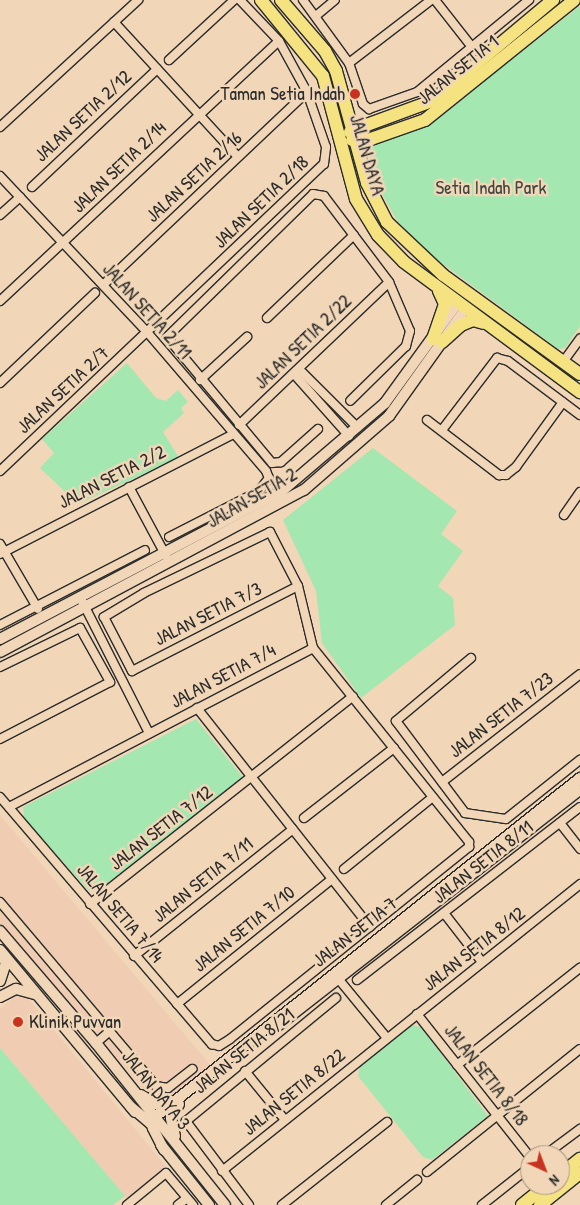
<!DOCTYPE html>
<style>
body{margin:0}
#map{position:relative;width:580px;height:1205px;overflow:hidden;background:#f1d7b8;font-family:"Patrick Hand",sans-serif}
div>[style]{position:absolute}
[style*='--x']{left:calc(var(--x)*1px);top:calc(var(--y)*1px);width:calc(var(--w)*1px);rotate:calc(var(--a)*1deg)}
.built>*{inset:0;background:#efccb2}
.green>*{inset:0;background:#a4e7b1}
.roads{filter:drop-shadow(1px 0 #2b2b2b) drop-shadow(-1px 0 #2b2b2b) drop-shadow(0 1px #2b2b2b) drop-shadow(0 -1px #2b2b2b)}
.minor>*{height:8px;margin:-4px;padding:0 4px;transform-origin:4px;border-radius:4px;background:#f1d7b8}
.tertiary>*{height:10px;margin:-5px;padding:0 5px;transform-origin:5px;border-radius:5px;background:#f1d7b8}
.primary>*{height:12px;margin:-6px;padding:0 6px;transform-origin:6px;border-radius:6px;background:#f5e382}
.dots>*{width:14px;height:14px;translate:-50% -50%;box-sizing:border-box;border:2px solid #f1d7b8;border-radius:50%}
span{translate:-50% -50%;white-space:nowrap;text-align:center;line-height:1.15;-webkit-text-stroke:5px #f1d7b8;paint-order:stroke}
.street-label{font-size:19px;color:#2b2b2b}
.poi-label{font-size:19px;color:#2b2b2b}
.right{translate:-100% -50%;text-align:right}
.left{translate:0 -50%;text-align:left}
.park-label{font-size:19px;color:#3d473f}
.north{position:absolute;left:520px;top:1145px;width:50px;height:50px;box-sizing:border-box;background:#f1d7b8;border:1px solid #a29280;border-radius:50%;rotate:137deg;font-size:14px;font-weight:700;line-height:20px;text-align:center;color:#2b2b2b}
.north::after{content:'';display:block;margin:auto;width:18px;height:22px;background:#c8321e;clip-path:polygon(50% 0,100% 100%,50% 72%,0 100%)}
</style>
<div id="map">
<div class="built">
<i style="clip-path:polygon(0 815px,211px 1066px,169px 1099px,150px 1097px,0 922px)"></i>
<i style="clip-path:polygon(15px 996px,27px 997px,167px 1168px,128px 1200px,0 1048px,0 1009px)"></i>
</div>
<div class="green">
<i style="clip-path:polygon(580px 6px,580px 326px,565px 348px,558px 349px,432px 256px,398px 222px,379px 189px,369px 156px,373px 144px,430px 123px)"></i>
<i style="clip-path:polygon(127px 363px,156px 398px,166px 401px,178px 390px,188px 402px,181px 408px,184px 413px,163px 432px,179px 458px,78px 504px,40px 468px,54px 453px,42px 439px)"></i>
<i style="clip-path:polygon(373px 448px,457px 511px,441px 534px,463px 551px,438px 586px,453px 598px,455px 625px,361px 698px,322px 643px,316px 591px,283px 520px)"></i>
<i style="clip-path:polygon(196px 719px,244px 779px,97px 891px,89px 891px,24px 818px,23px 807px)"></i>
<i style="clip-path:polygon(412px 1025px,421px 1027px,488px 1116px,432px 1160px,423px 1157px,358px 1076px,360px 1066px)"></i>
<i style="clip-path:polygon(0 1048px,125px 1196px,113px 1205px,0 1205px)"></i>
</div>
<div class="roads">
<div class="minor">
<i style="--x:303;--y:0;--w:78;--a:53.9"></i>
<i style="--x:349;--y:63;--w:43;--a:71.1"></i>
<i style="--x:363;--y:104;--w:8;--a:40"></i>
<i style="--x:369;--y:109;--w:51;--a:-19.5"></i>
<i style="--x:417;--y:92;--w:145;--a:-39.4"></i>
<i style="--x:435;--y:0;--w:60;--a:51.8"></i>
<i style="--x:317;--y:15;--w:23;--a:-40"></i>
<i style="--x:114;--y:22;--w:183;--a:47.4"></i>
<i style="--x:169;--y:60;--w:88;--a:-42.7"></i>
<i style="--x:349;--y:63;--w:103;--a:-37.5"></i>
<i style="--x:0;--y:127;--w:188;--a:-42.6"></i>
<i style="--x:0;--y:176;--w:214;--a:46.7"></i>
<i style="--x:147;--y:332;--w:183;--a:49.4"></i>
<i style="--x:266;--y:471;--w:8;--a:67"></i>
<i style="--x:269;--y:478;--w:16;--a:128"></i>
<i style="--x:259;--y:491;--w:101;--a:152.9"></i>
<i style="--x:32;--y:187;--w:172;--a:-43.3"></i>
<i style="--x:0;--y:215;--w:27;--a:-42"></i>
<i style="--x:103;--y:285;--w:281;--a:-43.4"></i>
<i style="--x:0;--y:301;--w:381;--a:-43"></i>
<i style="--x:267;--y:318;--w:120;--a:-43.7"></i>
<i style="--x:563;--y:362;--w:29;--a:-54"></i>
<i style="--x:299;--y:369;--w:83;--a:45"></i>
<i style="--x:294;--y:374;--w:83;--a:48.4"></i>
<i style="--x:200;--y:380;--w:64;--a:-42.5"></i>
<i style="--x:0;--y:383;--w:131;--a:-43.5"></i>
<i style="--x:427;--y:420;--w:91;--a:37.4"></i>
<i style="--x:499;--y:475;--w:7;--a:0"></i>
<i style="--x:506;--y:475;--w:13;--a:-39"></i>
<i style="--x:516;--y:467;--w:80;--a:-54.1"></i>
<i style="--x:239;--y:425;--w:207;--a:-43.6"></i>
<i style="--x:318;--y:429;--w:50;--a:138.3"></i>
<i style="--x:281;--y:462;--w:9;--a:174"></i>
<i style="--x:272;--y:463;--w:164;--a:-129.8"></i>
<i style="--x:167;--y:337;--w:204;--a:-44.4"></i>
<i style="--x:313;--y:194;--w:11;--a:10"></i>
<i style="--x:324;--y:196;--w:108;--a:52.9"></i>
<i style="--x:389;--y:282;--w:53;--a:66.8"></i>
<i style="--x:410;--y:331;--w:16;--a:105"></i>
<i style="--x:406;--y:346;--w:78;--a:135.5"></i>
<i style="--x:442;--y:430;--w:91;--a:-52.6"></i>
<i style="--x:497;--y:358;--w:11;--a:15"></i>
<i style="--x:508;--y:361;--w:90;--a:36.9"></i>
<i style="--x:0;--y:471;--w:446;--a:-43.5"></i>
<i style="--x:324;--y:164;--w:17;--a:-83"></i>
<i style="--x:326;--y:147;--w:58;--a:-109.1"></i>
<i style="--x:307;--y:92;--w:58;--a:-118.8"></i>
<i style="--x:279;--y:41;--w:57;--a:-133.6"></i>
<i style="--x:129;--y:487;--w:78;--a:61.8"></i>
<i style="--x:564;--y:515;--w:28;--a:-55"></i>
<i style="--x:0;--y:544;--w:75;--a:59.7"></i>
<i style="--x:0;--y:554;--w:262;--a:-27.2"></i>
<i style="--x:80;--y:597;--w:153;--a:63.1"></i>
<i style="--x:0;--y:625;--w:163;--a:-27.3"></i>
<i style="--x:471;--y:658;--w:98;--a:140"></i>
<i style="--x:396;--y:721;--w:115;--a:53.1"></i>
<i style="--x:465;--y:813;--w:41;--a:8.3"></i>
<i style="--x:506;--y:819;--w:95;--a:-38.6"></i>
<i style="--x:0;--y:667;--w:89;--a:-26"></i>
<i style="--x:80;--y:628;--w:62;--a:60.9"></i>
<i style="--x:110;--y:682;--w:124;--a:152.6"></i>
<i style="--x:197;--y:708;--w:279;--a:51.7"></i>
<i style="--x:442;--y:782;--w:175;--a:-38"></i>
<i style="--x:0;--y:797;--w:326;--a:49.4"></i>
<i style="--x:212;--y:1044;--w:7;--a:16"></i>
<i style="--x:219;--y:1046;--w:13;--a:-32"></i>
<i style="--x:230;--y:1039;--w:307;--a:-38.8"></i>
<i style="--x:469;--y:847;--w:5;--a:-90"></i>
<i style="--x:469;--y:842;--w:249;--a:-128.8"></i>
<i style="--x:313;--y:648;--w:64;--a:-103.6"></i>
<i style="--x:298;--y:586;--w:61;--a:-117.4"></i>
<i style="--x:270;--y:532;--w:140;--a:154.2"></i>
<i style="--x:144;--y:593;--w:47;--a:149"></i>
<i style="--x:104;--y:617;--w:61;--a:62.6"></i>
<i style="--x:132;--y:671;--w:186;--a:-27.1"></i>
<i style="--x:9;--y:807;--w:343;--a:-27.6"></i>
<i style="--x:304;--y:818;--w:114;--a:-37.9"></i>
<i style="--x:560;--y:823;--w:33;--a:52"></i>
<i style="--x:344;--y:869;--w:114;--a:-39"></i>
<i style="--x:0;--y:902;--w:241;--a:49.7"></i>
<i style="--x:156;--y:1086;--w:12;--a:9"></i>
<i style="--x:168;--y:1088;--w:31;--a:-38"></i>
<i style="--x:90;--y:904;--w:335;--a:-38.3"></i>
<i style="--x:444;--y:913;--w:62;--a:52.2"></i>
<i style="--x:134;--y:956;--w:203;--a:-38.6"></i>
<i style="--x:336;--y:976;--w:80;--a:50.6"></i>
<i style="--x:357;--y:980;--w:282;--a:-37.8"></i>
<i style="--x:177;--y:1004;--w:199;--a:-38.9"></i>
<i style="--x:417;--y:1014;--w:182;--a:51.7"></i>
<i style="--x:96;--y:1043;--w:18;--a:-41"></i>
<i style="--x:457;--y:1065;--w:157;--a:-38.3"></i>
<i style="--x:245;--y:1071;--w:63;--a:50.8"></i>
<i style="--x:545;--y:1155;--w:44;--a:-36.6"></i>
<i style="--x:222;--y:1171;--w:459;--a:-38.7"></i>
<i style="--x:427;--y:1172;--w:196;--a:-38.8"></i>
<i style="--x:127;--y:1205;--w:50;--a:-39.4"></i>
<i style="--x:166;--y:1173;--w:42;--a:49.8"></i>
<i style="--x:178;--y:1205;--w:11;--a:-38"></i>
<i style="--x:249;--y:1205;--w:105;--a:-126.9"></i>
<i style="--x:186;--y:1121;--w:194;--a:-39.4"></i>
<i style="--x:282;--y:1205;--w:134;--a:-38.3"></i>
<i style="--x:386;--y:1205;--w:40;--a:-39"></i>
<i style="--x:482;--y:1205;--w:61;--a:-38.4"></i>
</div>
<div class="tertiary">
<i style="--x:0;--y:639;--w:318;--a:-27.7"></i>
<i style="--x:282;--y:491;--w:135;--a:-40.5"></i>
<i style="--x:385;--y:403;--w:125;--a:-54.1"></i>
<i style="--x:0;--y:652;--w:344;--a:-28.1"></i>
<i style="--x:304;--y:490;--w:113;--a:-41"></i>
<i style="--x:389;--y:416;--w:133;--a:-54.5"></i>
<i style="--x:0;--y:931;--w:148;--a:49.4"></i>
<i style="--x:96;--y:1043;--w:207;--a:51.5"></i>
<i style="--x:0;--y:950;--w:211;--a:50.2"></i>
<i style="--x:0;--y:981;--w:20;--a:-72"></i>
<i style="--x:6;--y:962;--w:9;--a:-126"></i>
<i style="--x:0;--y:997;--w:18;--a:-27"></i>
<i style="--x:16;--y:989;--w:20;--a:15"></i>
<i style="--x:275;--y:1028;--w:387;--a:-38"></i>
<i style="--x:141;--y:1095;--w:17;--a:31"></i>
<i style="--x:156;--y:1104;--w:16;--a:-11"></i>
<i style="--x:131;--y:1107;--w:25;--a:40"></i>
<i style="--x:150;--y:1123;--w:6;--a:-9"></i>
<i style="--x:175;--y:1136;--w:18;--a:-103"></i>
<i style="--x:171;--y:1118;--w:16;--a:-60"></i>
<i style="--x:161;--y:1145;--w:77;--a:51.3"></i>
<i style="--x:164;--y:1150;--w:25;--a:-117"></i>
<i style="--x:153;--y:1128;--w:11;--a:-80"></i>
<i style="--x:155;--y:1117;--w:544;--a:-38.58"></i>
</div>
<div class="primary">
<i style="--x:261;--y:0;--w:98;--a:50.8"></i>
<i style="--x:323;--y:76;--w:127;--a:75"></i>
<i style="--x:356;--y:199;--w:42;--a:58.6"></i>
<i style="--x:378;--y:235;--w:37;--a:46"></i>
<i style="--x:404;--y:262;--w:219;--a:36.5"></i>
<i style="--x:281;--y:0;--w:67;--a:49.2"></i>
<i style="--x:325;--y:51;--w:23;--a:61"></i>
<i style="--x:336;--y:71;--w:116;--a:74.5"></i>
<i style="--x:367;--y:183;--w:44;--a:62.9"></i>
<i style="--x:387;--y:222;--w:77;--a:43.4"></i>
<i style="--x:443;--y:275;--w:169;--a:35.9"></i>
<i style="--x:350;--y:132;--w:20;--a:24"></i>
<i style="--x:368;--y:140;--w:60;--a:-19.3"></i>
<i style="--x:425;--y:120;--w:191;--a:-38.8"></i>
<i style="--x:352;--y:140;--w:18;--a:-49"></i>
<i style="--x:364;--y:126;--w:72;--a:-20.2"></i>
<i style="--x:432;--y:101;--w:158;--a:-39.9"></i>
<i style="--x:433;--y:339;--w:37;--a:-71"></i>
<i style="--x:445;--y:304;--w:14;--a:-115"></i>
<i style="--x:442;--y:342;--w:25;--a:-42"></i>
<i style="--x:461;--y:325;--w:13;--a:-23"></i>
<i style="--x:473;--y:320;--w:11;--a:15"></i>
<i style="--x:560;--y:1175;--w:26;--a:-39"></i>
<i style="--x:522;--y:1205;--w:32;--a:-39"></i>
<i style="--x:540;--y:1205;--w:51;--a:-38.7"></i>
</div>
</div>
<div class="dots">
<i style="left:355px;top:94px;background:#c8321e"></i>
<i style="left:18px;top:1022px;background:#c8321e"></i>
</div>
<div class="street-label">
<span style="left:458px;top:70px;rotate:-39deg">JALAN SETIA 1</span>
<span style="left:83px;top:116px;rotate:-43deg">JALAN SETIA 2/12</span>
<span style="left:367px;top:155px;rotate:74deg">JALAN DAYA</span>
<span style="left:119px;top:167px;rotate:-44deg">JALAN SETIA 2/14</span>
<span style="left:194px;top:177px;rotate:-43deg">JALAN SETIA 2/16</span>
<span style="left:261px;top:202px;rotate:-44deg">JALAN SETIA 2/18</span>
<span style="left:147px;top:311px;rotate:48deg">JALAN SETIA 2/11</span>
<span style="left:303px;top:342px;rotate:-44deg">JALAN SETIA 2/22</span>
<span style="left:63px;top:390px;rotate:-43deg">JALAN SETIA 2/7</span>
<span style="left:112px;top:477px;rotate:-27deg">JALAN SETIA 2/2</span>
<span style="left:252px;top:498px;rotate:-30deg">JALAN SETIA 2</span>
<span style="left:208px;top:614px;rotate:-27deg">JALAN SETIA 7/3</span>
<span style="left:223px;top:676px;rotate:-28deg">JALAN SETIA 7/4</span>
<span style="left:501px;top:715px;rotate:-38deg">JALAN SETIA 7/23</span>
<span style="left:161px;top:828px;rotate:-38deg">JALAN SETIA 7/12</span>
<span style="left:483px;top:862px;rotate:-38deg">JALAN SETIA 8/11</span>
<span style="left:203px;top:880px;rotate:-39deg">JALAN SETIA 7/11</span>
<span style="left:120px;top:913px;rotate:50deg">JALAN SETIA 7/14</span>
<span style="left:244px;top:929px;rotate:-39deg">JALAN SETIA 7/10</span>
<span style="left:355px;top:932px;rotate:-38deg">JALAN SETIA 7</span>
<span style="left:474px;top:949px;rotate:-38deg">JALAN SETIA 8/12</span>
<span style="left:244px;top:1051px;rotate:-39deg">JALAN SETIA 8/21</span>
<span style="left:486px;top:1075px;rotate:52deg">JALAN SETIA 8/18</span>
<span style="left:156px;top:1090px;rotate:51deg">JALAN DAYA 3</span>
<span style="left:294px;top:1092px;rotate:-39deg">JALAN SETIA 8/22</span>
</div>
<div class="poi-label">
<span class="right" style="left:345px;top:94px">Taman Setia Indah</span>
<span class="left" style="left:29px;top:1022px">Klinik Puvvan</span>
</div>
<div class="park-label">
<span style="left:491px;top:188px">Setia Indah Park</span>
</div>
<div class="north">N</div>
</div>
